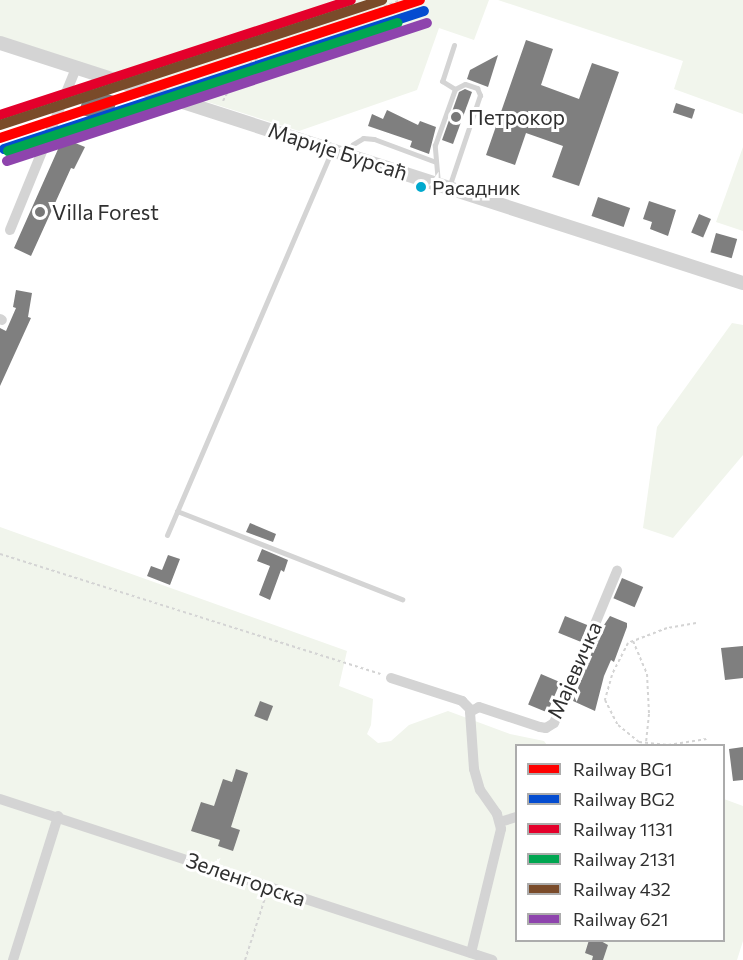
<!DOCTYPE html>
<meta charset="utf-8">
<style>
body{margin:0}
#map{position:relative;width:743px;height:960px;overflow:hidden;background:#fff;font-family:Commissioner,sans-serif}
div>[style]{position:absolute}
[style*='--x']{left:calc(var(--x)*1px);top:calc(var(--y)*1px);width:calc(var(--w)*1px);rotate:calc(var(--a)*1deg)}
.green>*{inset:0;background:#f1f5ec}
.building>*{inset:0;background:#7f7f7f;transform-origin:0 0}
.path>*{height:2px;margin-top:-1px;transform-origin:0;background:repeating-linear-gradient(90deg,#d4d4d4 0 3px,transparent 0 6px)}
.service>*{height:5px;margin:-2.5px;padding:0 2.5px;transform-origin:2.5px;border-radius:2.5px;background:#d4d4d4}
.minor>*{height:10px;margin:-5px;padding:0 5px;transform-origin:5px;border-radius:5px;background:#d4d4d4}
.tertiary>*{height:14px;margin:-7px;padding:0 7px;transform-origin:7px;border-radius:7px;background:#d4d4d4}
.rail-1>*{height:10px;margin:-5px;padding:0 5px;transform-origin:5px;border-radius:5px;background:#f00}
.rail-2>*{height:10px;margin:-5px;padding:0 5px;transform-origin:5px;border-radius:5px;background:#044cd0}
.rail-3>*{height:10px;margin:-5px;padding:0 5px;transform-origin:5px;border-radius:5px;background:#e4002b}
.rail-4>*{height:10px;margin:-5px;padding:0 5px;transform-origin:5px;border-radius:5px;background:#00a651}
.rail-5>*{height:10px;margin:-5px;padding:0 5px;transform-origin:5px;border-radius:5px;background:#7a4b2a}
.rail-6>*{height:10px;margin:-5px;padding:0 5px;transform-origin:5px;border-radius:5px;background:#8e44ad}
.dots>*{width:16px;height:16px;translate:-50% -50%;box-sizing:border-box;border:3px solid #fff;border-radius:50%}
span{translate:-50% -50%;white-space:nowrap;text-align:center;line-height:1.15;-webkit-text-stroke:6px #fff;paint-order:stroke}
.bus-label{font-size:20px;color:#2f2f2f}
.left{translate:0 -50%;text-align:left}
.poi-label{font-size:21px;color:#2f2f2f}
.street-label{font-size:21px;color:#2f2f2f}
.legend{position:absolute;left:515px;top:744px;width:210px;height:198px;box-sizing:border-box;background:#fff;border:2px solid #acacac;margin:0;padding:8px 10px;list-style:none;font-size:18px;color:#2f2f2f}
.legend li{display:flex;align-items:center;gap:12px;height:30px}
.legend b{width:30px;border:2px solid #acacac}
</style>
<div id="map">
<div class="green">
<i style="clip-path:polygon(0 0,489px 0,474px 40px,439px 28px,417px 90px,299px 131px,192px 97px,189px 103px,0 42px)"></i>
<i style="clip-path:polygon(498px 0,743px 0,743px 114px,674px 89px,683px 61px)"></i>
<i style="clip-path:polygon(743px 147px,743px 231px,716px 222px)"></i>
<i style="clip-path:polygon(732px 323px,743px 325px,743px 455px,673px 538px,643px 528px,657px 427px)"></i>
<i style="clip-path:polygon(0 527px,347px 651px,339px 686px,373px 699px,371px 725px,367px 734px,378px 743px,391px 741px,409px 725px,448px 711px,510px 734px,544px 741px,547px 745px,516px 746px,516px 940px,724px 940px,724px 799px,743px 806px,743px 941px,737px 960px,0 960px)"></i>
</div>
<div class="building">
<i style="clip-path:polygon(526px 40px,553px 49px,541px 85px,579px 99px,592px 63px,619px 72px,579px 186px,552px 177px,563px 146px,526px 133px,515px 165px,486px 155px)"></i>
<i style="clip-path:polygon(498px 55px,488px 87px,467px 79px,470px 70px)"></i>
<i style="left:86px;top:88px;width:33px;height:27px;rotate:16deg"></i>
<i style="clip-path:polygon(465px 89px,472px 92px,453px 144px,442px 140px,459px 92px)"></i>
<i style="left:676px;top:103px;width:20px;height:10px;rotate:18deg"></i>
<i style="clip-path:polygon(387px 110px,418px 125px,420px 121px,436px 127px,429px 154px,410px 147px,412px 141px,368px 126px,372px 114px,383px 119px)"></i>
<i style="clip-path:polygon(63px 138px,85px 147px,74px 169px,71px 168px,31px 256px,14px 248px)"></i>
<i style="left:598px;top:197px;width:34px;height:20px;rotate:19deg"></i>
<i style="clip-path:polygon(649px 201px,676px 210px,668px 236px,650px 229px,652px 222px,643px 219px)"></i>
<i style="left:699px;top:214px;width:13px;height:20px;rotate:23deg"></i>
<i style="left:716px;top:233px;width:22px;height:20px;rotate:16deg"></i>
<i style="clip-path:polygon(16px 290px,32px 293px,28px 317px,31px 318px,0 386px,0 328px,6px 331px,16px 308px,13px 307px)"></i>
<i style="clip-path:polygon(250px 523px,276px 534px,273px 542px,246px 532px)"></i>
<i style="clip-path:polygon(262px 549px,288px 560px,284px 572px,281px 570px,270px 600px,259px 595px,270px 566px,257px 561px)"></i>
<i style="clip-path:polygon(168px 555px,180px 559px,170px 585px,147px 576px,151px 566px,162px 570px)"></i>
<i style="left:622px;top:578px;width:23px;height:22px;rotate:23deg"></i>
<i style="left:565px;top:616px;width:24px;height:18px;rotate:22deg"></i>
<i style="clip-path:polygon(610px 616px,627px 623px,627px 627px,614px 662px,611px 660px,604px 676px,595px 711px,573px 701px,600px 631px)"></i>
<i style="clip-path:polygon(743px 646px,743px 678px,725px 680px,721px 648px)"></i>
<i style="left:541px;top:674px;width:21px;height:33px;rotate:23deg"></i>
<i style="left:260px;top:701px;width:14px;height:16px;rotate:21deg"></i>
<i style="clip-path:polygon(743px 747px,743px 780px,733px 781px,729px 749px)"></i>
<i style="clip-path:polygon(236px 769px,248px 773px,231px 827px,240px 830px,233px 851px,218px 846px,220px 840px,191px 831px,201px 802px,214px 806px,223px 779px,232px 782px)"></i>
<i style="clip-path:polygon(589px 940px,599px 940px,608px 945px,603px 960px,592px 960px,593px 956px,585px 953px)"></i>
</div>
<div class="path">
<i style="--x:223;--y:101;--w:19;--a:-62"></i>
<i style="--x:232;--y:84;--w:21;--a:-53"></i>
<i style="--x:245;--y:67;--w:32;--a:-35"></i>
<i style="--x:271;--y:49;--w:61;--a:-18.1"></i>
<i style="--x:329;--y:30;--w:77;--a:-22.9"></i>
<i style="--x:0;--y:554;--w:399;--a:17.5"></i>
<i style="--x:696;--y:623;--w:29;--a:170"></i>
<i style="--x:667;--y:628;--w:42;--a:159"></i>
<i style="--x:628;--y:643;--w:36;--a:117"></i>
<i style="--x:612;--y:675;--w:26;--a:106"></i>
<i style="--x:605;--y:700;--w:28;--a:63"></i>
<i style="--x:618;--y:725;--w:27;--a:39"></i>
<i style="--x:639;--y:742;--w:29;--a:6"></i>
<i style="--x:668;--y:745;--w:39;--a:-9"></i>
<i style="--x:633;--y:641;--w:36;--a:67"></i>
<i style="--x:647;--y:674;--w:40;--a:87.1"></i>
<i style="--x:649;--y:714;--w:29;--a:96"></i>
<i style="--x:245;--y:960;--w:65;--a:-72.1"></i>
</div>
<div class="service">
<i style="--x:454;--y:45;--w:38;--a:108"></i>
<i style="--x:442;--y:81;--w:15;--a:32"></i>
<i style="--x:340;--y:152;--w:27;--a:-31"></i>
<i style="--x:363;--y:138;--w:11;--a:5"></i>
<i style="--x:374;--y:139;--w:66;--a:20.4"></i>
<i style="--x:438;--y:183;--w:38;--a:-95"></i>
<i style="--x:435;--y:145;--w:59;--a:-70.3"></i>
<i style="--x:455;--y:89;--w:11;--a:-27"></i>
<i style="--x:465;--y:84;--w:13;--a:18"></i>
<i style="--x:477;--y:88;--w:8;--a:67"></i>
<i style="--x:480;--y:95;--w:97;--a:108.6"></i>
<i style="--x:177;--y:511;--w:242;--a:21.4"></i>
<i style="--x:167;--y:535;--w:419;--a:-66.8"></i>
</div>
<div class="minor">
<i style="--x:10;--y:230;--w:177;--a:-67.8"></i>
<i style="--x:0;--y:319;--w:2;--a:27"></i>
<i style="--x:391;--y:678;--w:75;--a:17.9"></i>
<i style="--x:462;--y:701;--w:13;--a:45"></i>
<i style="--x:0;--y:799;--w:518;--a:18.12"></i>
<i style="--x:500;--y:822;--w:17;--a:-17"></i>
<i style="--x:471;--y:953;--w:128;--a:-76.4"></i>
<i style="--x:501;--y:829;--w:16;--a:-105"></i>
<i style="--x:497;--y:814;--w:29;--a:-125"></i>
<i style="--x:480;--y:790;--w:22;--a:-106"></i>
<i style="--x:474;--y:769;--w:57;--a:-94"></i>
<i style="--x:470;--y:712;--w:10;--a:-29"></i>
<i style="--x:479;--y:707;--w:64;--a:18.2"></i>
<i style="--x:540;--y:727;--w:6;--a:9"></i>
<i style="--x:546;--y:728;--w:9;--a:-32"></i>
<i style="--x:554;--y:723;--w:165;--a:-67.5"></i>
<i style="--x:13;--y:960;--w:151;--a:-72.6"></i>
</div>
<div class="tertiary">
<i style="--x:0;--y:43;--w:781;--a:17.9"></i>
</div>
<div class="rail-1">
<i style="--x:0;--y:138;--w:442;--a:-18.2"></i>
</div>
<div class="rail-2">
<i style="--x:4;--y:149;--w:442;--a:-18.2"></i>
</div>
<div class="rail-3">
<i style="--x:0;--y:115;--w:369;--a:-18.1"></i>
</div>
<div class="rail-4">
<i style="--x:8;--y:151;--w:410;--a:-18.2"></i>
</div>
<div class="rail-5">
<i style="--x:0;--y:125;--w:402;--a:-18.1"></i>
</div>
<div class="rail-6">
<i style="--x:7;--y:161;--w:442;--a:-18.2"></i>
</div>
<div class="dots">
<i style="left:456px;top:117px;background:#787878"></i>
<i style="left:421px;top:187px;background:#00a9ce"></i>
<i style="left:40px;top:212px;background:#787878"></i>
</div>
<div class="bus-label">
<span class="left" style="left:432px;top:187px">Расадник</span>
</div>
<div class="poi-label">
<span class="left" style="left:468px;top:117px">Петрокор</span>
<span class="left" style="left:52px;top:212px">Villa Forest</span>
</div>
<div class="street-label">
<span style="left:338px;top:151px;rotate:18deg">Марије Бурсаћ</span>
<span style="left:574px;top:670px;rotate:-66deg">Мајевичка</span>
<span style="left:246px;top:879px;rotate:19deg">Зеленгорска</span>
</div>
<ul class="legend">
<li><b style="height:8px;background:#f00"></b>Railway BG1</li>
<li><b style="height:8px;background:#044cd0"></b>Railway BG2</li>
<li><b style="height:8px;background:#e4002b"></b>Railway 1131</li>
<li><b style="height:8px;background:#00a651"></b>Railway 2131</li>
<li><b style="height:8px;background:#7a4b2a"></b>Railway 432</li>
<li><b style="height:8px;background:#8e44ad"></b>Railway 621</li>
</ul>
</div>
